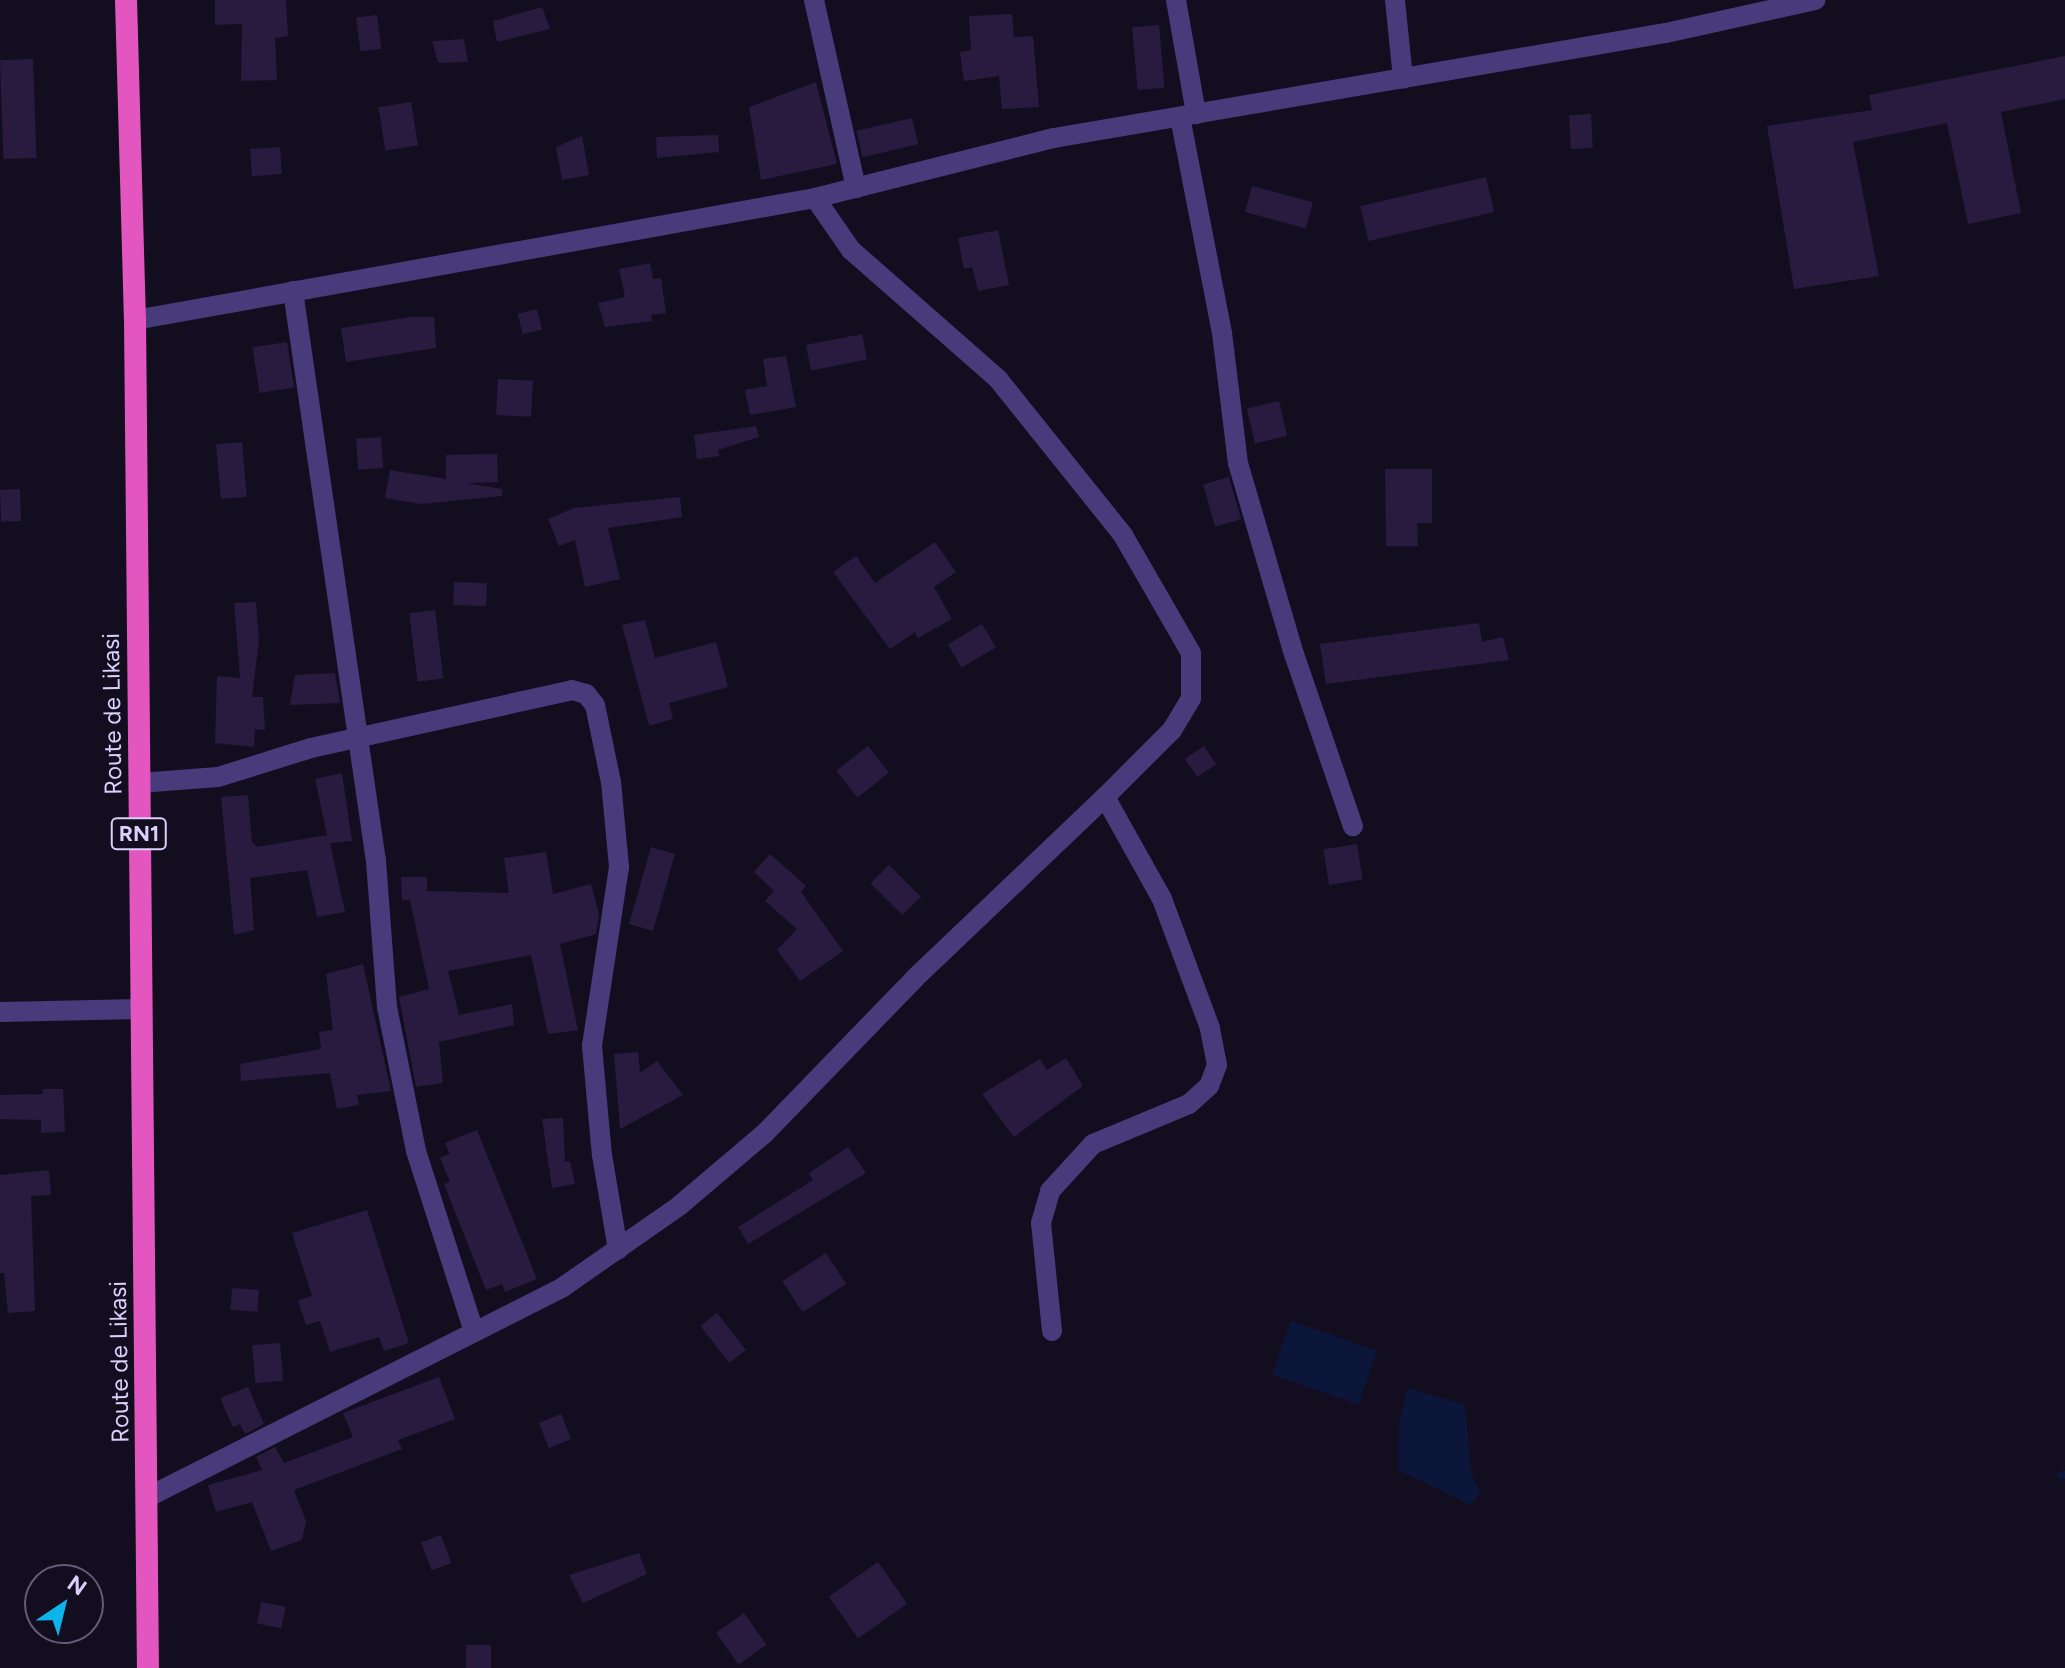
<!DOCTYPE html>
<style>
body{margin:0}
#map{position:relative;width:2065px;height:1668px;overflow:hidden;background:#130e1f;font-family:Figtree,sans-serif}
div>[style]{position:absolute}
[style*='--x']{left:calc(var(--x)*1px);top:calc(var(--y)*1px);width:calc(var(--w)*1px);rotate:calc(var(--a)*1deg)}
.water>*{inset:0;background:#0c163b;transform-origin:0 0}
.stream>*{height:8px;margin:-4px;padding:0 4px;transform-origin:4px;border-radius:4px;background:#0c163b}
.building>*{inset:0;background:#281b3f;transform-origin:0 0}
.minor>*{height:20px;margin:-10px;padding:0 10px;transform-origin:10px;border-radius:10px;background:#473b7c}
.trunk>*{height:22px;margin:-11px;padding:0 11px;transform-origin:11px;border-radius:11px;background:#e456bf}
span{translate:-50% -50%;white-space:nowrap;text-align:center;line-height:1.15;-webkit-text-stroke:6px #130e1f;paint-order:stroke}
.shield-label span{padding:2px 6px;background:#130e1f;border:2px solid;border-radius:6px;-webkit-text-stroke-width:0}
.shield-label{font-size:22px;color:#dbcffc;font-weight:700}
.street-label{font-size:24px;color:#dbcffc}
.north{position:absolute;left:24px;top:1564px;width:80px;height:80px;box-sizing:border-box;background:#130e1f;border:2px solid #635b77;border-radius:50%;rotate:35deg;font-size:22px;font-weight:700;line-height:32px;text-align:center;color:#dbcffc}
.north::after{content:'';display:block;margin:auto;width:28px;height:36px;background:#0db4ea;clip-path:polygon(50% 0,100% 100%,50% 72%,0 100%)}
</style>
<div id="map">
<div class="water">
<i style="left:1291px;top:1321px;width:91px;height:57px;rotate:19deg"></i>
<i style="clip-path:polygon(1408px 1388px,1465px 1405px,1471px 1474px,1480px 1492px,1471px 1505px,1398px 1470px,1399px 1423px)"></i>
</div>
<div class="stream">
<i style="--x:2061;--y:1475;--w:4;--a:0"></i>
</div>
<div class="building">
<i style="clip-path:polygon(215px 0,286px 0,288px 36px,275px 38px,277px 80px,241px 81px,242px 24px,215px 25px)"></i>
<i style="clip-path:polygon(542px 7px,550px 29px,497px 42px,493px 21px)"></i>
<i style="clip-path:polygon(1012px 14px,1014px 37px,1033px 36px,1039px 107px,1002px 109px,999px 76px,964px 81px,960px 52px,971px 50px,969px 16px)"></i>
<i style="left:377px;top:15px;width:34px;height:21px;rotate:83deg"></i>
<i style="left:1159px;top:25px;width:63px;height:27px;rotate:85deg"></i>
<i style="clip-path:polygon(464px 39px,468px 62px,438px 63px,432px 41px)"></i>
<i style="clip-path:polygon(2065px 56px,2065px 99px,2001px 112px,2021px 213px,1968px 224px,1947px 123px,1853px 142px,1879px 276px,1794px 289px,1767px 126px,1872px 110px,1869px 95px)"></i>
<i style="left:33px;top:59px;width:99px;height:33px;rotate:88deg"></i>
<i style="clip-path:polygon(816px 82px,837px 164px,761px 180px,749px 107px)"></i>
<i style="left:411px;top:102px;width:44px;height:33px;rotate:81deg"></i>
<i style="left:1591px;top:114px;width:34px;height:22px;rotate:87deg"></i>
<i style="left:912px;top:118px;width:27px;height:57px;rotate:77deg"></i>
<i style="clip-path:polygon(718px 135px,719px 152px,657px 158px,656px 137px)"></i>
<i style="clip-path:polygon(582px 136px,589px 175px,562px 180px,556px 147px)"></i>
<i style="left:280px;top:147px;width:27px;height:30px;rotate:86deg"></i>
<i style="left:1486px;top:177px;width:36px;height:129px;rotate:77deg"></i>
<i style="left:1252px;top:186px;width:63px;height:27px;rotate:15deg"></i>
<i style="clip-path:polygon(998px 230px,1009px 285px,978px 291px,972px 267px,964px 269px,958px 238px)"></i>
<i style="clip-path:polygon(650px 263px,653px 279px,661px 278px,666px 313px,651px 315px,652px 321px,605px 327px,598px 303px,625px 297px,619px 269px)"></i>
<i style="left:537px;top:309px;width:21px;height:20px;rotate:76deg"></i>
<i style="clip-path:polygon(411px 317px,434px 317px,436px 348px,346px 362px,341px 328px)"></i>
<i style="left:862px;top:334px;width:26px;height:57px;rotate:79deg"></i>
<i style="left:287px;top:342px;width:46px;height:35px;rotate:81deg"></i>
<i style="clip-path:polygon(786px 356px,796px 407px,750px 415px,745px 390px,767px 386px,763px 359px)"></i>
<i style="left:498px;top:379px;width:35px;height:36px;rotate:3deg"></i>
<i style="left:1279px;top:401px;width:36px;height:33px;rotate:77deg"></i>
<i style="clip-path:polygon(756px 426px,759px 437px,718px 450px,719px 456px,697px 459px,694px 435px)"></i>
<i style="left:381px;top:437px;width:31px;height:25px;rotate:86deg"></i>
<i style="left:242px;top:442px;width:55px;height:26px;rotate:85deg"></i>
<i style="clip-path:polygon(497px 454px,498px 482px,467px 483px,502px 489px,502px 496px,421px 504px,385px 498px,390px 470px,446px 479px,446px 455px)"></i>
<i style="clip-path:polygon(1385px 469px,1432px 469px,1432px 523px,1417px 523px,1418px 546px,1386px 546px)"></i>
<i style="left:1229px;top:477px;width:44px;height:27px;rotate:74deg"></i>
<i style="left:20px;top:489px;width:32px;height:20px;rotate:88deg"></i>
<i style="clip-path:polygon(680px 497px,682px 517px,608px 528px,620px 579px,585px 587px,575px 540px,559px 546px,548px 519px,574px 508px)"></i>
<i style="clip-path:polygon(935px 542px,956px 572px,934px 587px,952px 619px,918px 638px,915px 632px,890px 649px,833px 572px,856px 556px,875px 583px)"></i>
<i style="left:454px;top:582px;width:33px;height:23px;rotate:2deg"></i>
<i style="clip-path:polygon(256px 602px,259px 640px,252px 697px,263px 697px,265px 730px,255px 729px,254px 747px,215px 743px,217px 676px,240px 678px,234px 603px)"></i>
<i style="left:435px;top:610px;width:69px;height:26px;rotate:83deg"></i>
<i style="clip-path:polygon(645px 620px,655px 658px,716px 642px,728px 687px,669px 703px,673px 719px,649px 726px,622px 625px)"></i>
<i style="clip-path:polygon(1479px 623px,1482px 642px,1503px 637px,1509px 660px,1326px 684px,1320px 644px)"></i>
<i style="left:982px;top:624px;width:27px;height:40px;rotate:59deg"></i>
<i style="clip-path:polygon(335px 673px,340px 703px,290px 705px,295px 675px)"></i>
<i style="left:868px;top:746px;width:34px;height:40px;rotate:52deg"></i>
<i style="left:1204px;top:746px;width:22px;height:23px;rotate:56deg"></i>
<i style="clip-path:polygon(342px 773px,352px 841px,330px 843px,345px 912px,317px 917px,307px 870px,250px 878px,254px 930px,234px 935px,221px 797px,248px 795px,252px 842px,257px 847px,327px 835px,315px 779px)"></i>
<i style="left:1357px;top:844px;width:36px;height:34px;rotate:81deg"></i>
<i style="left:651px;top:847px;width:25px;height:80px;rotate:16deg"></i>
<i style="clip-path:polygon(546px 852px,553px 894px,591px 884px,599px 914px,596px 934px,560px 944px,578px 1030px,548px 1034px,531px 955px,448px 971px,459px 1015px,512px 1004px,514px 1025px,439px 1042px,443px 1083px,416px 1087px,399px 997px,429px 989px,410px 900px,402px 900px,401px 877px,427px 877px,427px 891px,509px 893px,504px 858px)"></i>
<i style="clip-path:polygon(770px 854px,806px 886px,801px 892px,843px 951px,800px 981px,777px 950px,797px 929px,765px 901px,774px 891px,754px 872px)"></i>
<i style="left:889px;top:865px;width:45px;height:26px;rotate:45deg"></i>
<i style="clip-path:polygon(363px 964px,391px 1091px,357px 1095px,359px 1105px,337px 1109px,330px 1073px,241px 1081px,240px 1064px,321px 1049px,319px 1032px,333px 1030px,326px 974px)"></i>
<i style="clip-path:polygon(638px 1052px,640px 1073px,657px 1061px,683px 1095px,620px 1129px,614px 1054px)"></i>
<i style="clip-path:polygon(1066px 1058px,1083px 1086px,1014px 1137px,982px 1094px,1040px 1059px,1047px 1070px)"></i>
<i style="clip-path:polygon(43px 1089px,63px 1089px,65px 1132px,41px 1133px,41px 1120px,0 1119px,0 1095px,43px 1094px)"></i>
<i style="clip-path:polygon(563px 1118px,565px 1162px,570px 1161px,575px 1184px,552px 1188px,542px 1119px)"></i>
<i style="clip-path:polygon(477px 1130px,537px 1279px,505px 1292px,502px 1284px,486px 1290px,444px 1184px,450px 1182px,440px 1158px,450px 1154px,445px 1143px)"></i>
<i style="clip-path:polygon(848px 1147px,866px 1173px,748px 1244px,738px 1227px,813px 1180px,809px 1173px)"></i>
<i style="clip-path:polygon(49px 1170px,51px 1195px,31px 1196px,35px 1311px,8px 1313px,4px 1273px,0 1273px,0 1175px)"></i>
<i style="clip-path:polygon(367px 1210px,409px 1343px,384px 1351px,379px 1337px,330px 1352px,320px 1321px,306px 1325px,298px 1300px,312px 1296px,292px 1233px)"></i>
<i style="left:826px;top:1253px;width:37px;height:52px;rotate:57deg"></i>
<i style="left:232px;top:1288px;width:27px;height:22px;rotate:4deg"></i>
<i style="left:717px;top:1313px;width:47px;height:21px;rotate:52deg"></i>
<i style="left:280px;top:1343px;width:38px;height:28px;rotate:85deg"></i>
<i style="clip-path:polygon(439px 1377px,455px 1419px,398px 1440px,402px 1449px,294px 1490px,306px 1521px,302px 1540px,271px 1551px,252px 1502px,216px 1512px,208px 1485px,262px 1470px,256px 1457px,275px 1447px,284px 1463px,353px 1437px,343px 1413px)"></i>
<i style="clip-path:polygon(248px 1387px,264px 1424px,245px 1434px,240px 1424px,233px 1427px,220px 1398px)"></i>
<i style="left:561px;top:1414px;width:27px;height:24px;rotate:68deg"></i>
<i style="left:441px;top:1535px;width:30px;height:21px;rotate:70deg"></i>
<i style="clip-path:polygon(639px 1553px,647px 1574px,583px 1603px,569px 1575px)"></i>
<i style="left:878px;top:1562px;width:51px;height:60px;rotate:55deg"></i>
<i style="left:261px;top:1602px;width:25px;height:22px;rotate:11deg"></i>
<i style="left:744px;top:1613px;width:39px;height:34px;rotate:55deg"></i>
<i style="left:466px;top:1645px;width:25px;height:23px"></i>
</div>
<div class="minor">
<i style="--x:814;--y:0;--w:193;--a:77.4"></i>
<i style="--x:1176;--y:0;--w:116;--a:80"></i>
<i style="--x:1395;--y:0;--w:79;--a:84.2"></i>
<i style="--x:1180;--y:117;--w:220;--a:79"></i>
<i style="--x:1222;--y:333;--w:131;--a:83"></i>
<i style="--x:1238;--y:463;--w:199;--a:73.7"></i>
<i style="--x:1294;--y:654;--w:182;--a:71.1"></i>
<i style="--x:293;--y:291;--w:576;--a:81.72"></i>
<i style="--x:376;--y:861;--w:146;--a:85.7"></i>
<i style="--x:387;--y:1007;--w:147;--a:78.6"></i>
<i style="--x:416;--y:1151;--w:190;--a:72.2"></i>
<i style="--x:135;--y:320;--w:691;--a:-10.17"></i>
<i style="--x:815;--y:198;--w:246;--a:-14.1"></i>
<i style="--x:1054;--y:138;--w:621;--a:-9.74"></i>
<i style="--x:1666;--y:33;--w:153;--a:-12.5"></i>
<i style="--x:139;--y:783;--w:79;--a:-4.3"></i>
<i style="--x:218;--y:777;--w:97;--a:-17.3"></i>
<i style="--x:311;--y:748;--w:267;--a:-12.5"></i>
<i style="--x:572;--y:690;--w:15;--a:16"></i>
<i style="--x:586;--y:694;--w:14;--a:51"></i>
<i style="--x:595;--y:705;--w:79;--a:78.3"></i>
<i style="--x:611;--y:782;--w:85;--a:84.6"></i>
<i style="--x:619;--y:867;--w:181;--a:98.6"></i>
<i style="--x:592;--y:1046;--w:109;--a:84.8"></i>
<i style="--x:602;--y:1155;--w:96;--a:80.4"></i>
<i style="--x:0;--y:1012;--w:141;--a:-1.2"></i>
<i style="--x:1052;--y:1331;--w:109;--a:-95.8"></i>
<i style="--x:1041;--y:1223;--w:33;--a:-74"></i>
<i style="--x:1050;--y:1191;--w:64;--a:-47.5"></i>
<i style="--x:1093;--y:1144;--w:104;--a:-22.6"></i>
<i style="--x:1189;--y:1104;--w:27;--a:-42"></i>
<i style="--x:1209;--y:1086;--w:22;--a:-69"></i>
<i style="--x:1217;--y:1065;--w:38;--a:-101"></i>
<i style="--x:1210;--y:1028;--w:138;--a:-110.4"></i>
<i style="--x:1162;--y:899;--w:117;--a:-119.2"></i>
<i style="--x:146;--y:1498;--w:467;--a:-26.8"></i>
<i style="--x:563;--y:1287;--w:141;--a:-34.9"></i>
<i style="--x:679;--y:1206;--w:111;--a:-40.3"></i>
<i style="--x:764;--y:1134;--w:217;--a:-45.9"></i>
<i style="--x:915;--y:978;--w:262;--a:-43.6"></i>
<i style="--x:1105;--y:797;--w:95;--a:-45"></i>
<i style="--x:1172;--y:730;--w:37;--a:-59"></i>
<i style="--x:1191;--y:698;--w:45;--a:-90"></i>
<i style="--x:1191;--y:653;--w:136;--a:-120"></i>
<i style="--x:1123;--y:535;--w:200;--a:-128.7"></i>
<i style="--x:998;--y:379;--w:196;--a:-138.7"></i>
<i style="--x:851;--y:250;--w:63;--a:-124.7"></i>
</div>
<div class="trunk">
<i style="--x:126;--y:0;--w:320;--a:88.4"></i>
<i style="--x:135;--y:320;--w:1348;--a:89.45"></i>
</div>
<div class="shield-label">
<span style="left:139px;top:834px">RN1</span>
</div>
<div class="street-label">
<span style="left:112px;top:714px;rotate:-91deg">Route de Likasi</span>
<span style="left:119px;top:1362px;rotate:-91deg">Route de Likasi</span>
</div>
<div class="north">N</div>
</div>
